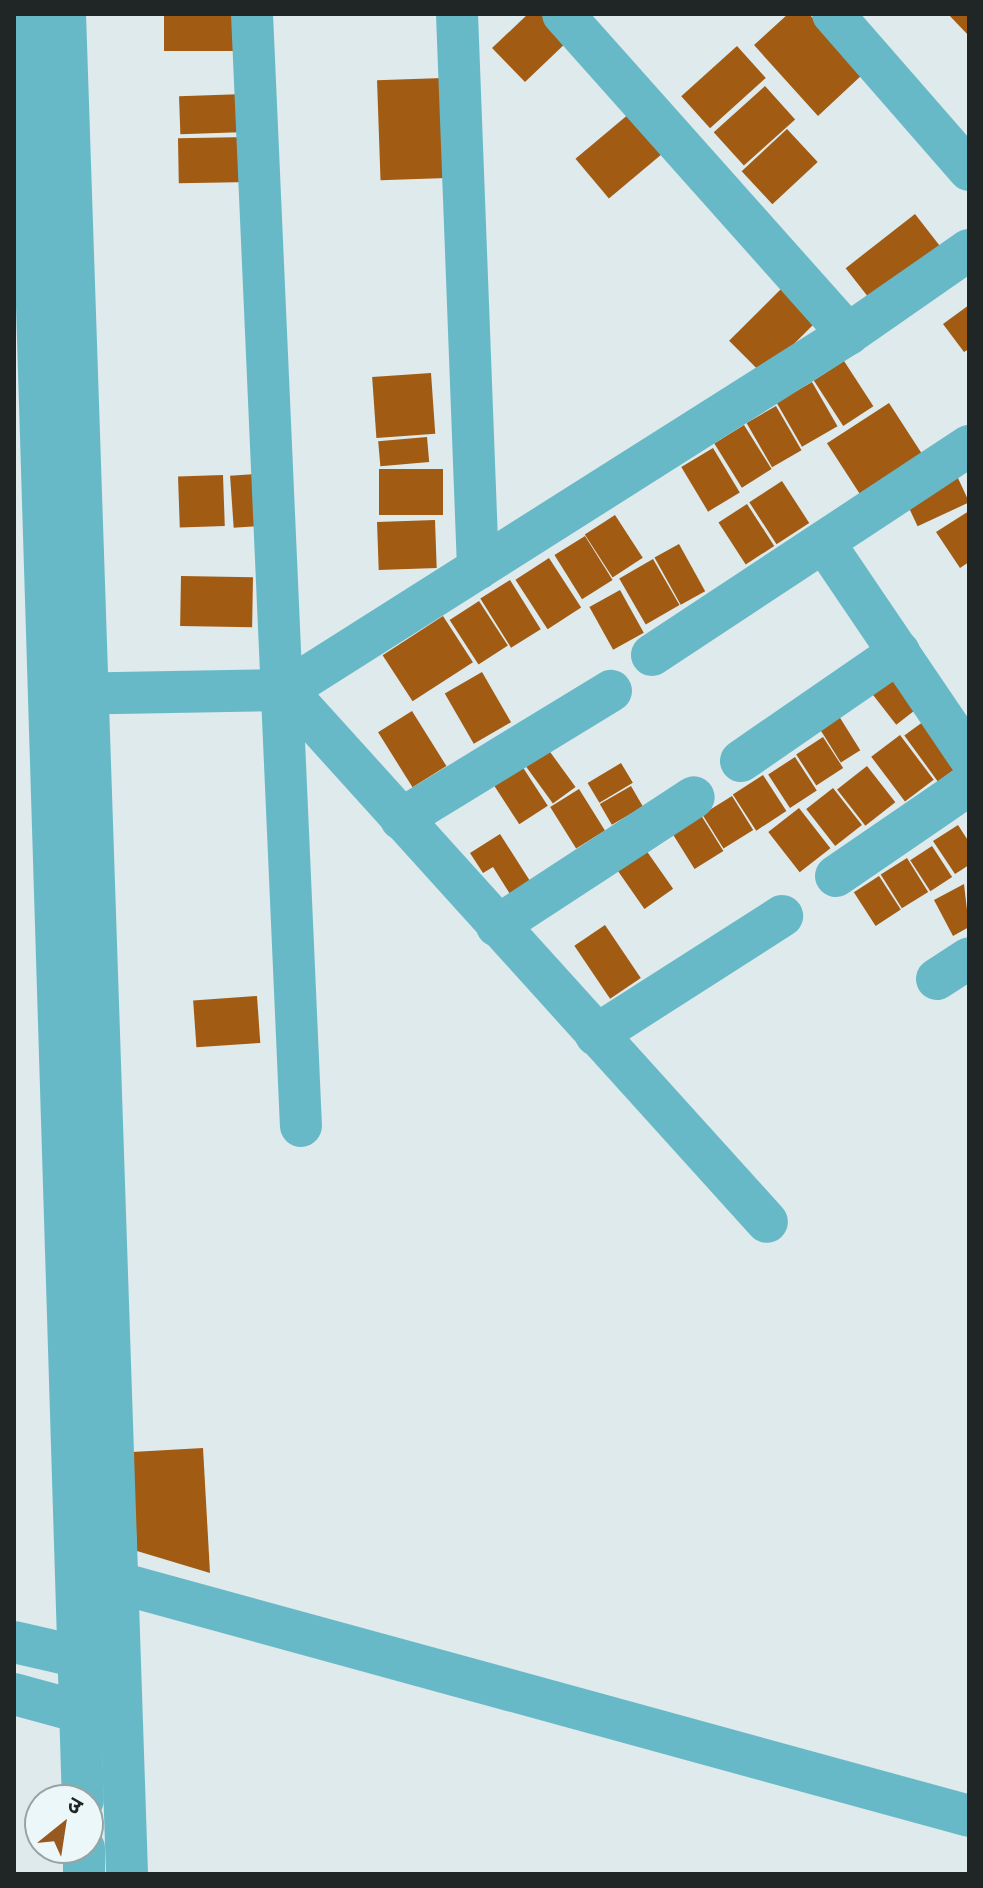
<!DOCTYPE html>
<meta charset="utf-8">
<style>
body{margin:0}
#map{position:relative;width:983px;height:1888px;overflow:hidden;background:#deeaec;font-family:Manrope,"Noto Sans Devanagari",sans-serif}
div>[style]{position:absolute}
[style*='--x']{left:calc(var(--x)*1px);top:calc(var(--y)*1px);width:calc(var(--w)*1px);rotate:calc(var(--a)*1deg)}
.building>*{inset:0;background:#a25b13;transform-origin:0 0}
.minor>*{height:42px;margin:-21px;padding:0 21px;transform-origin:21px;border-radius:21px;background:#68b9c7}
span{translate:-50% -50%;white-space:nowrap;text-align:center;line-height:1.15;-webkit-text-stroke:8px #ebf7f9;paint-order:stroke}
.frame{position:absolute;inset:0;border:16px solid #202525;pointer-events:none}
.north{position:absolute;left:24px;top:1784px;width:80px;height:80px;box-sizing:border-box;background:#ebf7f9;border:2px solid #9aa3a4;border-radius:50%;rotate:30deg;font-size:22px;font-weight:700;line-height:32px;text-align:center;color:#202525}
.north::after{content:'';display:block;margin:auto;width:28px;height:36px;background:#975920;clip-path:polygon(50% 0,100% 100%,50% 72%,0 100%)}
</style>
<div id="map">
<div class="building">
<i style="left:164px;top:14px;width:69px;height:37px"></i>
<i style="clip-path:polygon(528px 14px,545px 14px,570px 39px,525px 82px,492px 48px)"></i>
<i style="clip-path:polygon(788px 14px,809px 14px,863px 74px,818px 116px,754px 45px)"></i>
<i style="clip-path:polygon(948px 14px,969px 14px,969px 36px)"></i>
<i style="left:737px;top:46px;width:43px;height:75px;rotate:48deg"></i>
<i style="left:443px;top:78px;width:100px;height:66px;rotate:88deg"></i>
<i style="left:765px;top:86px;width:45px;height:69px;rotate:48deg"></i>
<i style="left:245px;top:94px;width:38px;height:66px;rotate:88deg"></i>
<i style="left:636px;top:108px;width:52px;height:79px;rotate:50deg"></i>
<i style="left:787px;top:129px;width:45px;height:62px;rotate:47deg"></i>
<i style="left:249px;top:137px;width:45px;height:71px;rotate:89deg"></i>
<i style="left:915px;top:214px;width:43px;height:88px;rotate:52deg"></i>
<i style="left:785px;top:285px;width:48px;height:79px;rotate:45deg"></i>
<i style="clip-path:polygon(969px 305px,969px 349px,964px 352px,943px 324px)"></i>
<i style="left:844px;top:361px;width:54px;height:36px;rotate:57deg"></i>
<i style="left:431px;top:373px;width:61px;height:59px;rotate:86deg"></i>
<i style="left:812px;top:382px;width:51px;height:41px;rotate:60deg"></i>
<i style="left:889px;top:403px;width:67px;height:74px;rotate:57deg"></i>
<i style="left:776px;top:406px;width:51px;height:34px;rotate:60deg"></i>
<i style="left:744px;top:425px;width:52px;height:35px;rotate:58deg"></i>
<i style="left:427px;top:437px;width:25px;height:49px;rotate:85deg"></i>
<i style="left:713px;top:448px;width:52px;height:37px;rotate:59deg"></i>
<i style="left:379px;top:469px;width:64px;height:46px"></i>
<i style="left:256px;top:474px;width:52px;height:26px;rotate:86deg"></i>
<i style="left:223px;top:475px;width:51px;height:45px;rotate:88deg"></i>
<i style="left:957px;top:476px;width:29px;height:57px;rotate:65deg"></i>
<i style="left:782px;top:481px;width:50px;height:39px;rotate:57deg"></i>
<i style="left:747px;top:504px;width:50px;height:34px;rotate:57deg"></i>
<i style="clip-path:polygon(969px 511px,969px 562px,960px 568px,936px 532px)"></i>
<i style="left:615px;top:515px;width:51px;height:36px;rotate:57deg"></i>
<i style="left:435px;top:520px;width:48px;height:58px;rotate:88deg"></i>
<i style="left:585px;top:536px;width:52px;height:36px;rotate:58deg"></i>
<i style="left:679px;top:544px;width:54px;height:28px;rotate:61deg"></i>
<i style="left:549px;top:558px;width:59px;height:40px;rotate:57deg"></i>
<i style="left:653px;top:559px;width:53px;height:39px;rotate:60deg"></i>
<i style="left:181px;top:576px;width:72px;height:50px;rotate:1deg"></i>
<i style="left:510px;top:580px;width:58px;height:35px;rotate:58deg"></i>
<i style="left:620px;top:590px;width:49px;height:35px;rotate:61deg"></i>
<i style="left:479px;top:601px;width:53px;height:35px;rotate:57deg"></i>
<i style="left:443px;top:616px;width:55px;height:72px;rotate:57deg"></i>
<i style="left:903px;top:670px;width:39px;height:39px;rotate:52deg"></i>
<i style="left:482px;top:672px;width:58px;height:43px;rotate:60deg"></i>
<i style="left:412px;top:711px;width:65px;height:40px;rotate:58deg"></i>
<i style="left:837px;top:713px;width:44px;height:23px;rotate:58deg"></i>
<i style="left:931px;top:716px;width:57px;height:33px;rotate:54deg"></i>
<i style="left:900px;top:735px;width:56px;height:36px;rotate:53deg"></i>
<i style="left:823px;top:737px;width:37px;height:32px;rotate:57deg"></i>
<i style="left:545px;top:745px;width:52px;height:28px;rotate:54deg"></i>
<i style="left:795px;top:757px;width:40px;height:32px;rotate:57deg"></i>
<i style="left:520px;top:763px;width:51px;height:34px;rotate:57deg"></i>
<i style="left:621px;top:763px;width:23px;height:39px;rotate:59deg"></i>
<i style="left:867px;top:766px;width:46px;height:38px;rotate:52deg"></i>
<i style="left:763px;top:775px;width:43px;height:36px;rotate:57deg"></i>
<i style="left:631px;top:786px;width:24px;height:36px;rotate:60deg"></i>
<i style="left:833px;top:788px;width:47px;height:34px;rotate:52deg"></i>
<i style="left:579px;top:789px;width:49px;height:34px;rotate:58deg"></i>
<i style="left:732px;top:796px;width:40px;height:35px;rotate:58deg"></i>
<i style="left:799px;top:808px;width:51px;height:39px;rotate:52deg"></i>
<i style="left:699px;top:812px;width:46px;height:34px;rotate:58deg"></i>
<i style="clip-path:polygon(958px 825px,969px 842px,969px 865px,955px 874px,933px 841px)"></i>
<i style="clip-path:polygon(500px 834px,530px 881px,510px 894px,493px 867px,483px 873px,470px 853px)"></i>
<i style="left:641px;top:843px;width:56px;height:35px;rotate:55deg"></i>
<i style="left:932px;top:846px;width:37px;height:26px;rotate:57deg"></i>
<i style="left:907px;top:858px;width:40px;height:31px;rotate:58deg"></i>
<i style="left:879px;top:876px;width:40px;height:30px;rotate:57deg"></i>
<i style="clip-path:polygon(964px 884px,969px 927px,953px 936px,934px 900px)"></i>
<i style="left:605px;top:925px;width:64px;height:37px;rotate:56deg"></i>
<i style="left:257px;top:996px;width:47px;height:64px;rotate:86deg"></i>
<i style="clip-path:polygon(203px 1448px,210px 1573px,137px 1551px,132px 1452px)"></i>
</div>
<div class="minor">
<i style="--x:28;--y:14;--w:1787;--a:88.24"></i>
<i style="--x:65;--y:14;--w:1861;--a:88.09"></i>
<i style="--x:252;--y:14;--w:1113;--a:87.48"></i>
<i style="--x:457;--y:14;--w:555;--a:87.83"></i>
<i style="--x:563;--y:14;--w:429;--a:48.3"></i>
<i style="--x:833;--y:14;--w:207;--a:48.9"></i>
<i style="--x:825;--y:544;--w:257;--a:55.9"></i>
<i style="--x:652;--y:655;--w:380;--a:-33.4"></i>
<i style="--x:286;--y:690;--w:717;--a:47.88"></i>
<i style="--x:60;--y:694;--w:226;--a:-1"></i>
<i style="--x:286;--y:690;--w:665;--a:-32.35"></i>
<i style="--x:848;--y:334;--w:147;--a:-34.8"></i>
<i style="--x:741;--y:761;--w:192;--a:-34.6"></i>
<i style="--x:401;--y:819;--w:246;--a:-31.4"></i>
<i style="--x:836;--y:876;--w:161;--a:-34.4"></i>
<i style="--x:497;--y:926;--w:235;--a:-33.2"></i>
<i style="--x:937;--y:979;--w:38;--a:-33"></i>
<i style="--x:596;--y:1035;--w:221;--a:-32.6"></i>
<i style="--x:90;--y:1575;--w:911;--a:15.33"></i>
<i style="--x:14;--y:1642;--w:94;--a:12.9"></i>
<i style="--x:14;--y:1694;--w:95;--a:15.2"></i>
<i style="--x:84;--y:1848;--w:26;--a:90"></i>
</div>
<div class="frame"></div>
<div class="north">उ</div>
</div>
